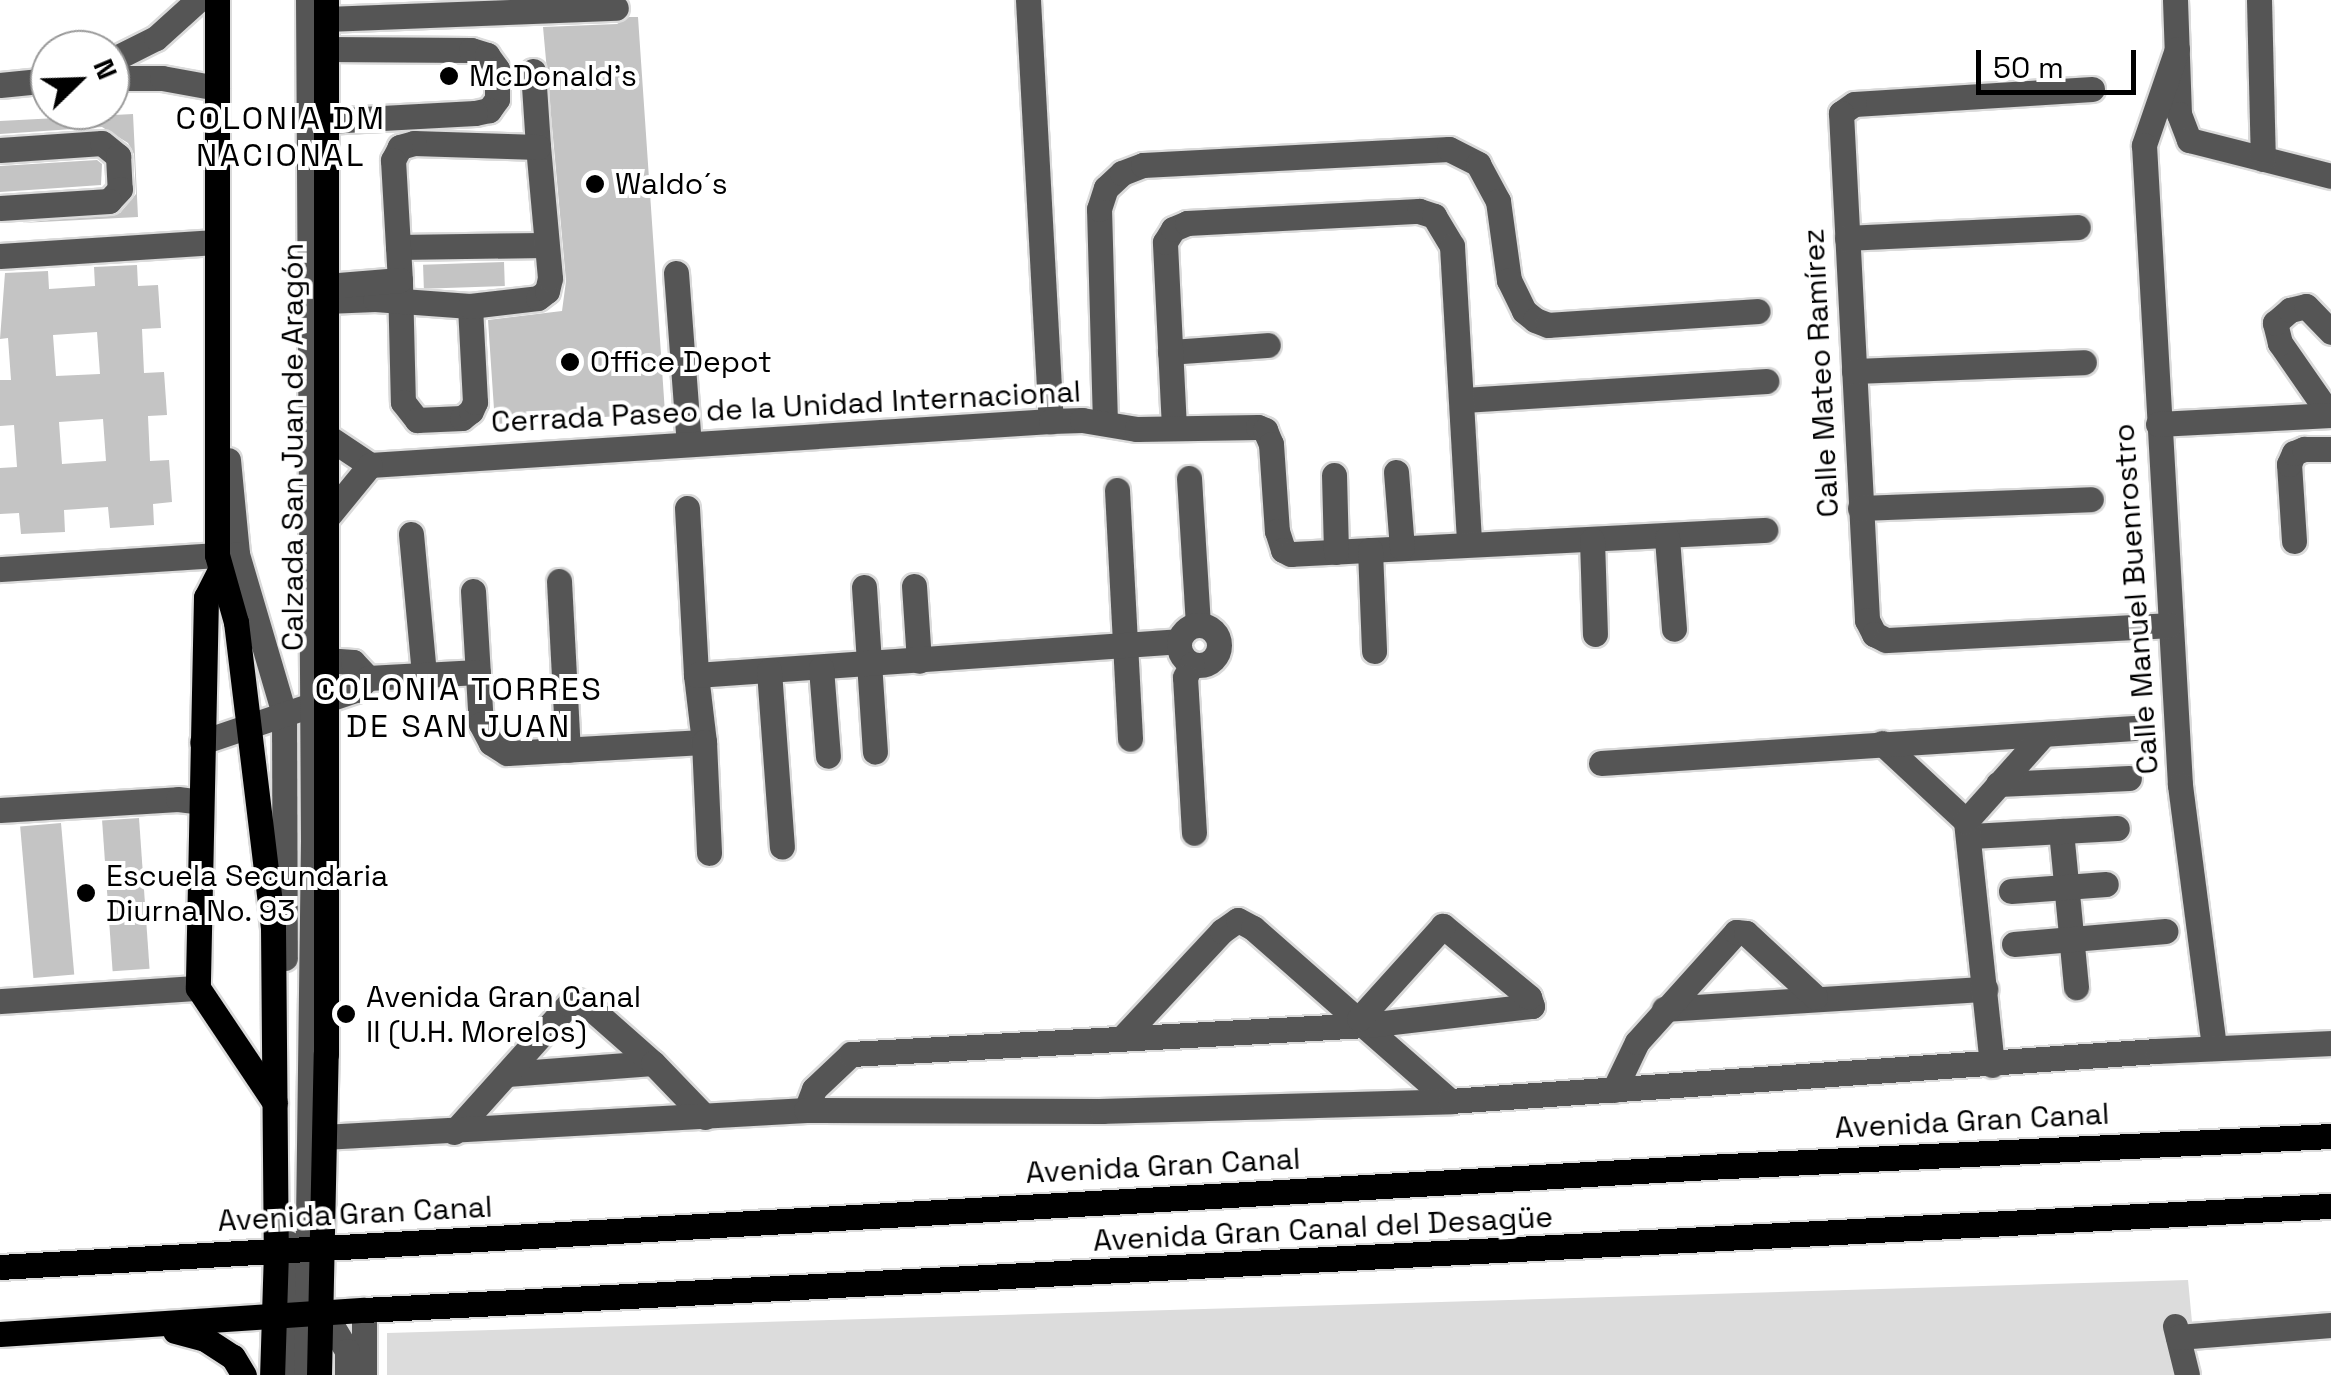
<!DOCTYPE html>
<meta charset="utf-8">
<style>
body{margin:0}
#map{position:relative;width:2331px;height:1375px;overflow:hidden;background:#fff;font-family:"Space Grotesk",sans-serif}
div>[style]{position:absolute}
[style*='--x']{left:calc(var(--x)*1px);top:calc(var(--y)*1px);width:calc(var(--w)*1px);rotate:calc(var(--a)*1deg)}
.green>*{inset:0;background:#dcdcdc}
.building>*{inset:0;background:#c4c4c4;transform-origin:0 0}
.roads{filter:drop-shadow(2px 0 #dbdbdb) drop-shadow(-2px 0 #dbdbdb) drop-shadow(0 2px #dbdbdb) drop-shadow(0 -2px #dbdbdb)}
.minor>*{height:25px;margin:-12.5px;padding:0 12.5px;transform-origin:12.5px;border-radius:12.5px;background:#555}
.minor>.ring{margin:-12.5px;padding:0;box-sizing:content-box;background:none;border:25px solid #555;border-radius:50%}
.major>*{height:25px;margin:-12.5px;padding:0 12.5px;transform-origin:12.5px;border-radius:12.5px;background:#000}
.dots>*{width:28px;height:28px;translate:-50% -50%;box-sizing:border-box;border:5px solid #fff;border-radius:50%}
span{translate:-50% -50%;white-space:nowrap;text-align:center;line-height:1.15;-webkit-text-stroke:8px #fff;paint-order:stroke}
.poi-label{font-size:30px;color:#000}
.left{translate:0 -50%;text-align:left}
.street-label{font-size:30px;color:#000}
.neighbourhood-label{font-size:32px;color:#000;letter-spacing:2.5px}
.north{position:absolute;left:30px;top:30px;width:100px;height:100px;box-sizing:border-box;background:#fff;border:2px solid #999;border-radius:50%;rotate:67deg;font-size:28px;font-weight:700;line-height:40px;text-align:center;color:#000}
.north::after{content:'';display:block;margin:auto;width:35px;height:45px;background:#000;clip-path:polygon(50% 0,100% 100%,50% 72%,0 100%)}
.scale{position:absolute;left:1976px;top:50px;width:160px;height:45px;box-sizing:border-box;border:5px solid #000;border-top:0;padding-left:12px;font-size:30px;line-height:35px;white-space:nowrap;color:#000;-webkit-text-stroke:8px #fff;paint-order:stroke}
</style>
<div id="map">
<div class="green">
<i style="clip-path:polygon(2188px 1280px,2197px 1375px,387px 1375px,387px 1333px)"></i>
</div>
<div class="building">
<i style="clip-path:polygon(629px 17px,638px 17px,665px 413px,495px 424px,488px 320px,562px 311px,566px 281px,543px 27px,617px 24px)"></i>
<i style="clip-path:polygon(133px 114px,138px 217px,21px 223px,120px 213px,136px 194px,134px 154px,128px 143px,102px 127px,0 134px,0 121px)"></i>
<i style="clip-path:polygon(97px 160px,102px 164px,101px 185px,0 192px,0 166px)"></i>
<i style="left:504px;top:262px;width:24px;height:81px;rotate:88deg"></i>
<i style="clip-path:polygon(evenodd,137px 265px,138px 286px,158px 285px,161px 328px,142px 329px,144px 373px,164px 372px,167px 415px,148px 416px,150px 461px,169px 460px,172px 502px,153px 504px,154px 525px,110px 528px,108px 507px,64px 510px,65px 532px,21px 534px,19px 513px,0 514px,0 468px,17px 467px,14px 425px,0 426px,0 380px,11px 380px,8px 338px,0 339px,5px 273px,48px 271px,49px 289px,95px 286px,94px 267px,137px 265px,97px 332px,100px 374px,56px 376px,53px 335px,97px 332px,137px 265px,103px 419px,106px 461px,62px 464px,59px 422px,103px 419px)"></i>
<i style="left:139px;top:818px;width:151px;height:37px;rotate:86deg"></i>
<i style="left:61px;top:823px;width:152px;height:41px;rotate:85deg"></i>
</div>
<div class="roads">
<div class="minor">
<i style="--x:1028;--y:0;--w:422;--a:86.9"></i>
<i style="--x:2175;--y:0;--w:114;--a:88"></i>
<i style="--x:2179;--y:114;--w:28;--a:69"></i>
<i style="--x:2189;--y:140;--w:146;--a:14.2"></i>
<i style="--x:2259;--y:0;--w:159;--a:88.6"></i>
<i style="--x:326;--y:19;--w:290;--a:-2.2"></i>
<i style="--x:325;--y:49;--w:146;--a:0.4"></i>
<i style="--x:471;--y:50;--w:17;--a:17"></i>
<i style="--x:487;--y:55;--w:17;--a:54"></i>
<i style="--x:497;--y:69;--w:30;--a:90"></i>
<i style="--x:497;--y:99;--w:14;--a:126"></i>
<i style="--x:489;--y:110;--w:14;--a:168"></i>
<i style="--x:475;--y:113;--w:149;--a:176.9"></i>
<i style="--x:2177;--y:49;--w:102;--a:109"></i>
<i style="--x:2144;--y:145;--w:641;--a:86.78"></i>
<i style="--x:2180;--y:785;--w:265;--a:82.6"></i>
<i style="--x:110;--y:61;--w:51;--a:-26.6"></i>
<i style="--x:156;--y:38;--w:57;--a:-42.1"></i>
<i style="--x:533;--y:71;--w:76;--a:86.2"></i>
<i style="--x:110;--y:78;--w:52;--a:0"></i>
<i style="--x:162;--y:78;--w:56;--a:10.3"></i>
<i style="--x:0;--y:85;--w:50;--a:-5.7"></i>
<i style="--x:2092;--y:89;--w:238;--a:176.4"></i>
<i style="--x:1854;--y:104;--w:16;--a:145"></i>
<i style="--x:1841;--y:113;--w:508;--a:87.06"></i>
<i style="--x:1867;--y:620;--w:16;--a:63"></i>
<i style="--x:1874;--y:634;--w:13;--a:27"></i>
<i style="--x:1886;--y:640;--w:283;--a:-3"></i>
<i style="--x:0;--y:150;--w:102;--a:-3.9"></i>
<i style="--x:102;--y:143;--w:21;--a:39"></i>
<i style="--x:118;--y:156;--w:33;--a:87"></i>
<i style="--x:120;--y:189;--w:16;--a:133"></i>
<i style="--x:109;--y:201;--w:109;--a:176.3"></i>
<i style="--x:1847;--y:238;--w:231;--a:-2.7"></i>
<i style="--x:398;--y:247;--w:147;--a:-0.8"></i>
<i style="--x:0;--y:256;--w:216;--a:-3.7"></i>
<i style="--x:676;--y:273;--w:171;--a:85.7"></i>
<i style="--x:400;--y:283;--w:119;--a:88.6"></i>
<i style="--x:403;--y:402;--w:23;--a:52"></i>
<i style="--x:417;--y:420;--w:45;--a:-2.5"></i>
<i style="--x:462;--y:418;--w:11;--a:-38"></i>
<i style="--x:471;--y:411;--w:10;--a:-66"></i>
<i style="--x:475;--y:402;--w:96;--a:-93"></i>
<i style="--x:326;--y:301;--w:49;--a:-2.3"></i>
<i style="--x:375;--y:299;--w:95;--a:4.2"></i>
<i style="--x:470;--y:306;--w:68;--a:-6.7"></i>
<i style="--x:538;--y:298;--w:11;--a:-38"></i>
<i style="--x:547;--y:291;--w:13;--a:-77"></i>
<i style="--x:550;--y:278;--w:132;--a:-95.2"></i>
<i style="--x:538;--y:147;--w:124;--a:-178.2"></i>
<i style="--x:414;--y:143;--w:15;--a:164"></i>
<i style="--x:400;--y:147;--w:15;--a:118"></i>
<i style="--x:393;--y:160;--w:120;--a:86.7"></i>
<i style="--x:400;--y:280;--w:74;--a:175.4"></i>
<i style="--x:1170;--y:352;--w:98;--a:-4.1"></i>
<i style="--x:1854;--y:371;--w:230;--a:-2.2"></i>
<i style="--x:1464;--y:400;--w:303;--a:-3.6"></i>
<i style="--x:2330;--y:415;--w:88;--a:-124.8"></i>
<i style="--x:2280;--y:343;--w:21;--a:-104"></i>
<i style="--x:2275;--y:323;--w:20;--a:-41"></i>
<i style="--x:2290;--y:310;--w:16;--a:-14"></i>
<i style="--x:2306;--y:306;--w:36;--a:46"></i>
<i style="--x:1105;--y:423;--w:214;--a:-91.6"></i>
<i style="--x:1099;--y:209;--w:22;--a:-72"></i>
<i style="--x:1106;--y:188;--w:22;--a:-43"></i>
<i style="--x:1122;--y:173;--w:22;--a:-21"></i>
<i style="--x:1143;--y:165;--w:306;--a:-3"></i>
<i style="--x:1449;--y:149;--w:33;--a:27"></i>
<i style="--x:1478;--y:164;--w:42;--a:61.6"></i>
<i style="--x:1498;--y:201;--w:80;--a:82.1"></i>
<i style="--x:1509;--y:280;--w:34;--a:64"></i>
<i style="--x:1524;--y:311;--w:14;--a:39"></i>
<i style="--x:1535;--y:320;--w:14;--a:21"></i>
<i style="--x:1548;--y:325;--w:210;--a:-3.8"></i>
<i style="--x:2158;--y:424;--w:173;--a:-3"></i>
<i style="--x:1174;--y:428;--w:186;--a:-92.8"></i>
<i style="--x:1165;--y:242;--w:15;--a:-58"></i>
<i style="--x:1173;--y:229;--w:15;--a:-23"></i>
<i style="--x:1187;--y:223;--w:232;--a:-3"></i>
<i style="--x:1419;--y:211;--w:16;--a:18"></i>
<i style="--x:1434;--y:216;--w:35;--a:59"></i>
<i style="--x:1452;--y:246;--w:298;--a:86.7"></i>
<i style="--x:325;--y:435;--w:54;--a:33.7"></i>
<i style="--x:370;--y:465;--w:682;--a:-3.7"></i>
<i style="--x:1051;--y:421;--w:31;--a:-2"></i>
<i style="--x:1082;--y:420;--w:56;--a:9.3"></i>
<i style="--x:1137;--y:429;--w:121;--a:-0.9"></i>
<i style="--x:1258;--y:427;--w:8;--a:23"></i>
<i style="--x:1265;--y:430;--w:15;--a:67"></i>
<i style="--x:1271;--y:444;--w:87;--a:86.1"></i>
<i style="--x:1277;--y:531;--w:20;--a:72"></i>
<i style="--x:1283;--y:550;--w:9;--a:27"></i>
<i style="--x:1291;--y:554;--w:475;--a:-2.9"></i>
<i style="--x:228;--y:460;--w:94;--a:84.5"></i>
<i style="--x:237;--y:554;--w:167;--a:73.6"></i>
<i style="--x:284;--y:714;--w:244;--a:89.8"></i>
<i style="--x:1396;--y:472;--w:76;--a:85.5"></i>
<i style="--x:1334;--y:475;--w:77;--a:88.5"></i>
<i style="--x:1189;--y:478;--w:146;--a:86.5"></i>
<i style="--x:1117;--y:490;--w:249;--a:87"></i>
<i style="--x:687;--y:508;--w:167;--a:86.9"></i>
<i style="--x:1860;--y:508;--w:231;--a:-2.2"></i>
<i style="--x:325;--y:520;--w:71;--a:-50.7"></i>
<i style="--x:411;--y:534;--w:142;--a:84.7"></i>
<i style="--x:1667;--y:538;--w:91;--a:85.6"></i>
<i style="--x:1592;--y:540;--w:94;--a:88.2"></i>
<i style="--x:2294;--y:541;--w:77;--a:-93.7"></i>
<i style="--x:2289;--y:464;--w:12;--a:-66"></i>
<i style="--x:2294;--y:453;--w:11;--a:-22"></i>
<i style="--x:2304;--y:449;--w:27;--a:0"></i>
<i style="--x:1370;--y:550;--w:101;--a:87.7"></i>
<i style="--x:0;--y:569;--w:217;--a:-3.7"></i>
<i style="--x:559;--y:581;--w:169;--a:87"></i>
<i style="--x:914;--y:586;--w:75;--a:86.2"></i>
<i style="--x:864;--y:587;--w:165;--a:86.2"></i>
<i style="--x:473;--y:591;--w:133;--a:86.6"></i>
<i style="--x:481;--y:724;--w:21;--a:62"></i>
<i style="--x:491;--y:743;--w:19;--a:32"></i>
<i style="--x:507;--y:753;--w:197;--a:-3.2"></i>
<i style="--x:704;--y:742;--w:67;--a:-96.8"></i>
<i style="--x:696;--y:675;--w:483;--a:-4"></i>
<i class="ring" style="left:1179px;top:625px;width:15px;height:15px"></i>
<i style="--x:325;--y:660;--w:28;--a:4"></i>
<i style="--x:353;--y:662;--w:22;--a:47"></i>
<i style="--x:1192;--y:664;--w:15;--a:118"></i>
<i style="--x:1185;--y:677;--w:156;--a:86.7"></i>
<i style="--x:821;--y:668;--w:88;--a:85.5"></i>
<i style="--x:769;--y:671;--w:176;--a:85.8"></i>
<i style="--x:202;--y:742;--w:163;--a:-18.7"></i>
<i style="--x:356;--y:690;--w:17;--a:-45"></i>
<i style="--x:368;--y:678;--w:110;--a:-3.1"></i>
<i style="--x:704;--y:742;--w:111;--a:87.4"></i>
<i style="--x:1882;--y:743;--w:115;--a:42.9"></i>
<i style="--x:1601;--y:763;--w:534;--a:-3.76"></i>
<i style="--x:1998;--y:784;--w:131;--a:-2.6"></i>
<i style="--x:0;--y:810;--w:178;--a:-3.5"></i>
<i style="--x:178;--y:799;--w:23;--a:7"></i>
<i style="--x:2061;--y:831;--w:157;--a:84.5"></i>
<i style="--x:1971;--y:836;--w:146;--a:-3.1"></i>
<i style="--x:2011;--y:891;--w:95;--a:-4.2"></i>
<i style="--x:2014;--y:944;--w:152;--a:-4.9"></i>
<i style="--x:0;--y:1001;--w:198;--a:-3.8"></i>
<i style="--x:1664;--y:1009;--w:322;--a:-3.6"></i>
<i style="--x:1124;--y:1036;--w:144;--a:-47"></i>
<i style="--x:1222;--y:931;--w:19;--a:-35"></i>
<i style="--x:1238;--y:920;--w:17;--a:28"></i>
<i style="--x:1253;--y:928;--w:262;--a:41.3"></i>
<i style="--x:1992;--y:1065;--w:245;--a:-96.1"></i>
<i style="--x:1966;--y:821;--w:115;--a:-48.2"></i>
<i style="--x:507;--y:1074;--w:146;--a:-4.3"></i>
<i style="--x:1614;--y:1090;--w:53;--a:-64.4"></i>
<i style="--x:1637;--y:1042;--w:148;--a:-48"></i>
<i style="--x:1736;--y:932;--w:10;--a:6"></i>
<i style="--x:1746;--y:933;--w:94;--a:42.8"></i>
<i style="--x:806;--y:1110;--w:22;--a:-69"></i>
<i style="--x:814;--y:1089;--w:51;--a:-43.4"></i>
<i style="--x:851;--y:1054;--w:517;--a:-3.22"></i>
<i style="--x:1367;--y:1025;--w:166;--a:-6.6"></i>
<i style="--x:1532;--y:1006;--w:9;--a:-108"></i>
<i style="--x:1529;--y:997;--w:112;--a:-140.5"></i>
<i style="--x:1443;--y:926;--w:125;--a:132.1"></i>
<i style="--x:454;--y:1132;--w:172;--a:-48.1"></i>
<i style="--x:569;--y:1004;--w:9;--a:-21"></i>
<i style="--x:577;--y:1001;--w:9;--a:18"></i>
<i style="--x:586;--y:1004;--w:89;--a:41.4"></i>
<i style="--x:653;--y:1063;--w:75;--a:46.1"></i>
<i style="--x:323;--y:1137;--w:484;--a:-3.2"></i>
<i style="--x:806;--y:1110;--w:296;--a:0.2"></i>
<i style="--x:1102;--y:1111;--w:348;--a:-1.6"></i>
<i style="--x:1450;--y:1101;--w:709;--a:-4.05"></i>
<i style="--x:2157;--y:1051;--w:174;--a:-2.6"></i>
<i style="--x:364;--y:1310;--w:65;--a:90"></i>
<i style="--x:319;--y:1315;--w:15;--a:37"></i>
<i style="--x:331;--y:1324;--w:31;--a:59"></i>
<i style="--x:347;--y:1351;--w:24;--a:90"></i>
<i style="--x:2175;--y:1326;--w:50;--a:76.2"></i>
<i style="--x:2178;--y:1337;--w:153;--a:-4.5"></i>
<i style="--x:287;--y:1375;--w:132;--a:-89.6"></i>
<i style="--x:306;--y:1375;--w:534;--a:-89.25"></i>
<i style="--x:313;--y:841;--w:841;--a:-90.34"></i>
</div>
<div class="major">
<i style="--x:217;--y:0;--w:555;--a:90"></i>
<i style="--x:217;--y:555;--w:70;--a:74.2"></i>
<i style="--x:236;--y:622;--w:308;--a:83.1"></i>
<i style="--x:273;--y:928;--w:323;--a:89.5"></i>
<i style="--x:276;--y:1251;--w:124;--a:91.8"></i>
<i style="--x:220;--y:570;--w:30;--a:117"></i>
<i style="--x:206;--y:597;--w:391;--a:91.2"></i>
<i style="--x:198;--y:988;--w:138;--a:56.2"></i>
<i style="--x:0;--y:1267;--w:1731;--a:-3.35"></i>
<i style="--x:1728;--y:1166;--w:604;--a:-2.85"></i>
<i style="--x:175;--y:1331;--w:31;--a:15"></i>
<i style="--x:205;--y:1339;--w:33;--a:33"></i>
<i style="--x:233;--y:1357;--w:21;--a:59"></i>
<i style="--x:0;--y:1334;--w:365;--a:-3.8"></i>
<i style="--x:364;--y:1310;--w:1970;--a:-3.03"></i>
<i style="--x:319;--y:1375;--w:321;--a:-88.8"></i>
<i style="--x:326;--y:1054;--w:1054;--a:-90"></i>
</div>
</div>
<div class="dots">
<i style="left:449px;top:76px;background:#000"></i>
<i style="left:595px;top:184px;background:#000"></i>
<i style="left:570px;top:362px;background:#000"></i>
<i style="left:86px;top:893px;background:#000"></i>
<i style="left:346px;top:1014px;background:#000"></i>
</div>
<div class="poi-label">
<span class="left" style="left:469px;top:76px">McDonald's</span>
<span class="left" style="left:615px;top:184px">Waldo´s</span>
<span class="left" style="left:590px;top:362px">Office Depot</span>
<span class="left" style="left:106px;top:893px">Escuela Secundaria<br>Diurna No. 93</span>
<span class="left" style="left:366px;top:1014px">Avenida Gran Canal<br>II (U.H. Morelos)</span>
</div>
<div class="street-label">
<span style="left:1821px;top:373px;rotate:-93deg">Calle Mateo Ramírez</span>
<span style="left:786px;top:407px;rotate:-3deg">Cerrada Paseo de la Unidad Internacional</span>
<span style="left:293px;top:447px;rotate:-90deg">Calzada San Juan de Aragón</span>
<span style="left:2136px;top:599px;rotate:-94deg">Calle Manuel Buenrostro</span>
<span style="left:1972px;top:1121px;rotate:-3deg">Avenida Gran Canal</span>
<span style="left:1163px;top:1166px;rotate:-3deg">Avenida Gran Canal</span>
<span style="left:355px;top:1214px;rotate:-3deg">Avenida Gran Canal</span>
<span style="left:1323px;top:1229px;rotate:-3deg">Avenida Gran Canal del Desagüe</span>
</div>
<div class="neighbourhood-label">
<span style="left:281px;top:137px">COLONIA DM<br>NACIONAL</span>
<span style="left:459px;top:708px">COLONIA TORRES<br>DE SAN JUAN</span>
</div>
<div class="north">N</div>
<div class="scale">50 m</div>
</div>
